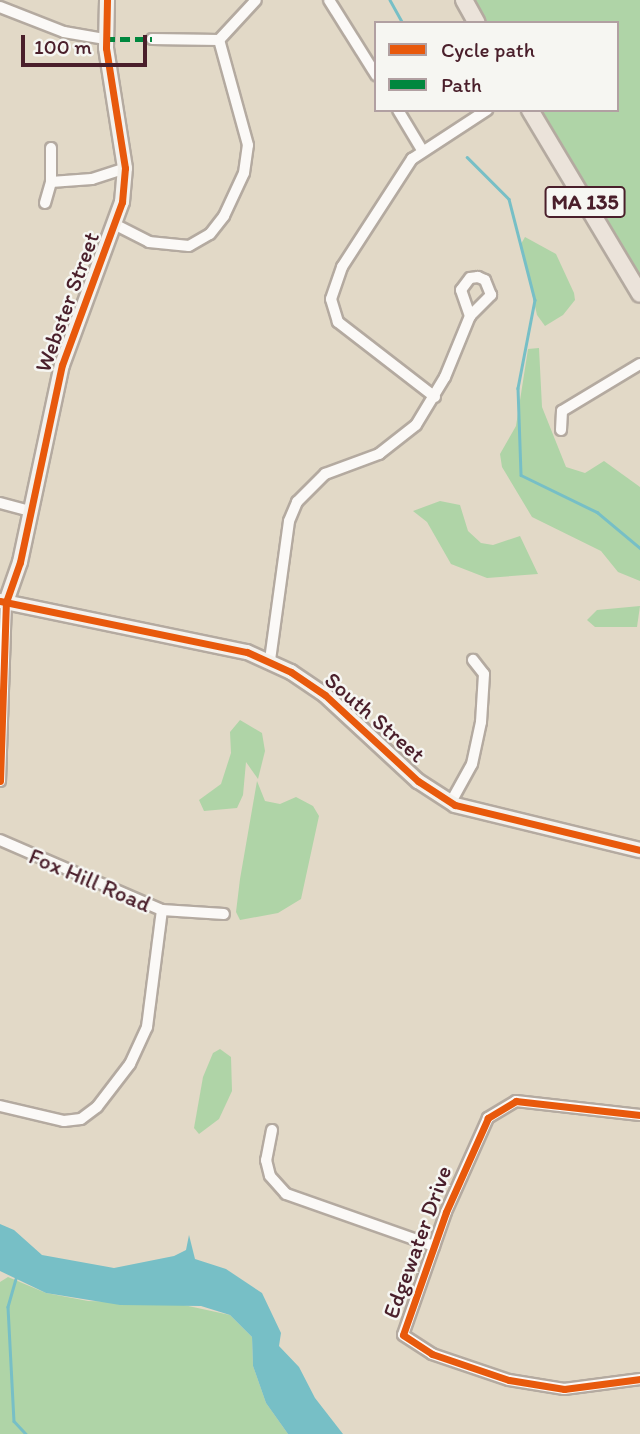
<!DOCTYPE html>
<style>
body{margin:0}
#map{position:relative;width:640px;height:1434px;overflow:hidden;background:#e2d9c7;font-family:Itim,sans-serif}
div>[style]{position:absolute}
[style*='--x']{left:calc(var(--x)*1px);top:calc(var(--y)*1px);width:calc(var(--w)*1px);rotate:calc(var(--a)*1deg)}
.green>*{inset:0;background:#afd4a7}
.water>*{inset:0;background:#77bfc6}
.stream>*{height:2.5px;margin:-1.25px;padding:0 1.25px;transform-origin:1.25px;border-radius:1.25px;background:#77bfc6}
.roads{filter:drop-shadow(2px 0 #b4aaa0) drop-shadow(-2px 0 #b4aaa0) drop-shadow(0 2px #b4aaa0) drop-shadow(0 -2px #b4aaa0)}
.street>*{height:10px;margin:-5px;padding:0 5px;transform-origin:5px;border-radius:5px;background:#fbf9f7}
.secondary>*{height:14px;margin:-7px;padding:0 7px;transform-origin:7px;border-radius:7px;background:#f4f1ec}
.primary>*{height:16px;margin:-8px;padding:0 8px;transform-origin:8px;border-radius:8px;background:#ebe3da}
.quiet>*{height:5px;margin-top:-2.5px;transform-origin:0;background:repeating-linear-gradient(90deg,#00873e 0 10px,transparent 0 15px)}
.cycleway>*{height:7px;margin:-3.5px;padding:0 3.5px;transform-origin:3.5px;border-radius:3.5px;background:#e8590c}
span{translate:-50% -50%;white-space:nowrap;text-align:center;line-height:1.15;-webkit-text-stroke:5px #f6f6f2;paint-order:stroke}
.shield-label span{padding:2px 5px;background:#f6f6f2;border:2px solid;border-radius:5px;-webkit-text-stroke-width:0}
.shield-label{font-size:21px;color:#4a1f2b;font-weight:700}
.street-label{font-size:23px;color:#4a1f2b}
.legend{position:absolute;left:374px;top:21px;width:245px;height:91px;box-sizing:border-box;background:#f6f6f2;border:2px solid #b1a0a2;margin:0;padding:9px 12px;list-style:none;font-size:21px;color:#4a1f2b}
.legend li{display:flex;align-items:center;gap:14px;height:35px}
.legend b{width:35px;border:2px solid #b1a0a2}
.scale{position:absolute;left:21px;top:35px;width:126px;height:32px;box-sizing:border-box;border:4px solid #4a1f2b;border-top:0;padding-left:9px;font-size:21px;line-height:24px;white-space:nowrap;color:#4a1f2b;-webkit-text-stroke:5px #f6f6f2;paint-order:stroke}
</style>
<div id="map">
<div class="green">
<i style="clip-path:polygon(473px 0,640px 0,640px 277px,539px 110px,617px 110px,617px 23px,487px 23px)"></i>
<i style="clip-path:polygon(525px 237px,556px 254px,574px 293px,575px 300px,563px 315px,545px 326px,537px 315px,521px 244px)"></i>
<i style="clip-path:polygon(539px 348px,542px 407px,566px 467px,585px 473px,604px 461px,640px 487px,640px 581px,618px 572px,601px 551px,532px 517px,502px 467px,500px 454px,516px 426px,528px 349px)"></i>
<i style="clip-path:polygon(440px 501px,460px 505px,468px 531px,481px 543px,493px 545px,520px 536px,538px 574px,487px 578px,451px 564px,427px 522px,413px 511px)"></i>
<i style="clip-path:polygon(640px 606px,637px 627px,595px 627px,587px 620px,597px 610px)"></i>
<i style="clip-path:polygon(240px 720px,262px 733px,265px 751px,258px 779px,246px 762px,243px 795px,237px 808px,204px 811px,199px 800px,221px 784px,231px 753px,230px 732px)"></i>
<i style="clip-path:polygon(257px 781px,265px 801px,280px 804px,296px 797px,313px 806px,319px 816px,301px 899px,278px 913px,240px 920px,236px 912px,240px 879px)"></i>
<i style="clip-path:polygon(220px 1049px,231px 1057px,232px 1091px,219px 1119px,199px 1134px,194px 1128px,203px 1077px,213px 1053px)"></i>
<i style="clip-path:polygon(8px 1277px,46px 1293px,88px 1301px,179px 1304px,230px 1315px,252px 1337px,253px 1366px,266px 1403px,288px 1434px,0 1434px,0 1282px)"></i>
</div>
<div class="water">
<i style="clip-path:polygon(0 1224px,14px 1230px,42px 1255px,114px 1268px,174px 1256px,186px 1250px,189px 1235px,195px 1259px,226px 1269px,262px 1293px,281px 1333px,279px 1346px,299px 1367px,315px 1398px,343px 1434px,288px 1434px,266px 1403px,253px 1366px,252px 1337px,230px 1315px,201px 1306px,120px 1305px,46px 1293px,0 1271px)"></i>
</div>
<div class="stream">
<i style="--x:390;--y:0;--w:26;--a:61"></i>
<i style="--x:467;--y:157;--w:59;--a:45"></i>
<i style="--x:509;--y:199;--w:104;--a:75.6"></i>
<i style="--x:535;--y:300;--w:90;--a:100.9"></i>
<i style="--x:518;--y:388;--w:87;--a:88"></i>
<i style="--x:521;--y:475;--w:85;--a:26"></i>
<i style="--x:597;--y:512;--w:56;--a:39.9"></i>
<i style="--x:16;--y:1279;--w:29;--a:106"></i>
<i style="--x:8;--y:1307;--w:114;--a:87"></i>
<i style="--x:14;--y:1421;--w:18;--a:47"></i>
</div>
<div class="roads">
<div class="street">
<i style="--x:329;--y:0;--w:89;--a:57.9"></i>
<i style="--x:0;--y:7;--w:69;--a:21.3"></i>
<i style="--x:64;--y:32;--w:42;--a:9.7"></i>
<i style="--x:152;--y:39;--w:67;--a:0.9"></i>
<i style="--x:398;--y:110;--w:47;--a:59"></i>
<i style="--x:51;--y:182;--w:41;--a:-4.2"></i>
<i style="--x:92;--y:179;--w:35;--a:-18"></i>
<i style="--x:45;--y:203;--w:22;--a:-74"></i>
<i style="--x:51;--y:182;--w:34;--a:-90"></i>
<i style="--x:116;--y:225;--w:37;--a:27"></i>
<i style="--x:149;--y:242;--w:40;--a:5.7"></i>
<i style="--x:189;--y:246;--w:24;--a:-30"></i>
<i style="--x:210;--y:234;--w:23;--a:-52"></i>
<i style="--x:224;--y:216;--w:47;--a:-65.1"></i>
<i style="--x:244;--y:173;--w:28;--a:-82"></i>
<i style="--x:248;--y:145;--w:109;--a:-105.4"></i>
<i style="--x:219;--y:40;--w:54;--a:-47.2"></i>
<i style="--x:435;--y:397;--w:123;--a:-142.3"></i>
<i style="--x:338;--y:322;--w:24;--a:-107"></i>
<i style="--x:331;--y:299;--w:34;--a:-71"></i>
<i style="--x:342;--y:267;--w:129;--a:-57.1"></i>
<i style="--x:412;--y:159;--w:90;--a:-33.2"></i>
<i style="--x:561;--y:430;--w:19;--a:-87"></i>
<i style="--x:562;--y:411;--w:91;--a:-31.1"></i>
<i style="--x:0;--y:503;--w:30;--a:15"></i>
<i style="--x:270;--y:660;--w:140;--a:-82.2"></i>
<i style="--x:289;--y:521;--w:21;--a:-67"></i>
<i style="--x:297;--y:502;--w:40;--a:-45"></i>
<i style="--x:325;--y:474;--w:58;--a:-20.3"></i>
<i style="--x:379;--y:454;--w:47;--a:-38.1"></i>
<i style="--x:416;--y:425;--w:56;--a:-58.9"></i>
<i style="--x:445;--y:377;--w:66;--a:-67.7"></i>
<i style="--x:470;--y:316;--w:30;--a:-45"></i>
<i style="--x:491;--y:295;--w:16;--a:-112"></i>
<i style="--x:485;--y:280;--w:8;--a:-157"></i>
<i style="--x:478;--y:277;--w:8;--a:173"></i>
<i style="--x:470;--y:278;--w:15;--a:127"></i>
<i style="--x:461;--y:290;--w:28;--a:71"></i>
<i style="--x:0;--y:781;--w:179;--a:-88.1"></i>
<i style="--x:451;--y:802;--w:43;--a:-61.1"></i>
<i style="--x:472;--y:764;--w:43;--a:-77.9"></i>
<i style="--x:481;--y:722;--w:48;--a:-86.4"></i>
<i style="--x:484;--y:674;--w:18;--a:-128"></i>
<i style="--x:0;--y:840;--w:176;--a:23.4"></i>
<i style="--x:162;--y:910;--w:62;--a:3.7"></i>
<i style="--x:0;--y:1106;--w:66;--a:13.2"></i>
<i style="--x:64;--y:1121;--w:17;--a:-7"></i>
<i style="--x:81;--y:1119;--w:20;--a:-37"></i>
<i style="--x:97;--y:1107;--w:54;--a:-52.5"></i>
<i style="--x:130;--y:1064;--w:41;--a:-65.3"></i>
<i style="--x:147;--y:1027;--w:118;--a:-82.7"></i>
<i style="--x:640;--y:1115;--w:125;--a:-173.6"></i>
<i style="--x:516;--y:1101;--w:33;--a:149"></i>
<i style="--x:488;--y:1118;--w:103;--a:114.1"></i>
<i style="--x:446;--y:1212;--w:130;--a:109.3"></i>
<i style="--x:403;--y:1335;--w:35;--a:33"></i>
<i style="--x:432;--y:1354;--w:81;--a:18.7"></i>
<i style="--x:509;--y:1380;--w:56;--a:9.3"></i>
<i style="--x:564;--y:1389;--w:77;--a:-7.5"></i>
<i style="--x:272;--y:1130;--w:31;--a:101"></i>
<i style="--x:266;--y:1160;--w:16;--a:76"></i>
<i style="--x:270;--y:1176;--w:24;--a:48"></i>
<i style="--x:286;--y:1194;--w:157;--a:19.4"></i>
</div>
<div class="secondary">
<i style="--x:0;--y:601;--w:252;--a:11.7"></i>
<i style="--x:247;--y:652;--w:48;--a:24.4"></i>
<i style="--x:291;--y:672;--w:41;--a:34.1"></i>
<i style="--x:325;--y:695;--w:127;--a:42.8"></i>
<i style="--x:418;--y:781;--w:44;--a:33"></i>
<i style="--x:455;--y:805;--w:190;--a:13.7"></i>
<i style="--x:6;--y:602;--w:42;--a:-70.7"></i>
<i style="--x:20;--y:562;--w:201;--a:-78"></i>
<i style="--x:62;--y:365;--w:174;--a:-69.8"></i>
<i style="--x:122;--y:202;--w:34;--a:-85"></i>
<i style="--x:125;--y:168;--w:121;--a:-99"></i>
<i style="--x:106;--y:48;--w:48;--a:-88.8"></i>
</div>
<div class="primary">
<i style="--x:464;--y:0;--w:26;--a:61"></i>
<i style="--x:530;--y:110;--w:214;--a:59.1"></i>
</div>
</div>
<div class="quiet">
<i style="--x:105;--y:39;--w:47;--a:0"></i>
</div>
<div class="cycleway">
<i style="--x:0;--y:601;--w:252;--a:11.7"></i>
<i style="--x:247;--y:652;--w:48;--a:24.4"></i>
<i style="--x:291;--y:672;--w:41;--a:34.1"></i>
<i style="--x:325;--y:695;--w:127;--a:42.8"></i>
<i style="--x:418;--y:781;--w:44;--a:33"></i>
<i style="--x:455;--y:805;--w:190;--a:13.7"></i>
<i style="--x:0;--y:781;--w:179;--a:-88.1"></i>
<i style="--x:6;--y:602;--w:42;--a:-70.7"></i>
<i style="--x:20;--y:562;--w:201;--a:-78"></i>
<i style="--x:62;--y:365;--w:174;--a:-69.8"></i>
<i style="--x:122;--y:202;--w:34;--a:-85"></i>
<i style="--x:125;--y:168;--w:121;--a:-99"></i>
<i style="--x:106;--y:48;--w:48;--a:-88.8"></i>
<i style="--x:640;--y:1115;--w:125;--a:-173.6"></i>
<i style="--x:516;--y:1101;--w:33;--a:149"></i>
<i style="--x:488;--y:1118;--w:103;--a:114.1"></i>
<i style="--x:446;--y:1212;--w:130;--a:109.3"></i>
<i style="--x:403;--y:1335;--w:35;--a:33"></i>
<i style="--x:432;--y:1354;--w:81;--a:18.7"></i>
<i style="--x:509;--y:1380;--w:56;--a:9.3"></i>
<i style="--x:564;--y:1389;--w:77;--a:-7.5"></i>
</div>
<div class="shield-label">
<span style="left:585px;top:202px">MA 135</span>
</div>
<div class="street-label">
<span style="left:67px;top:302px;rotate:-70deg">Webster Street</span>
<span style="left:375px;top:717px;rotate:41deg">South Street</span>
<span style="left:90px;top:880px;rotate:23deg">Fox Hill Road</span>
<span style="left:417px;top:1242px;rotate:-70deg">Edgewater Drive</span>
</div>
<ul class="legend">
<li><b style="height:9px;background:#e8590c"></b>Cycle path</li>
<li><b style="height:9px;background:#00873e"></b>Path</li>
</ul>
<div class="scale">100 m</div>
</div>
